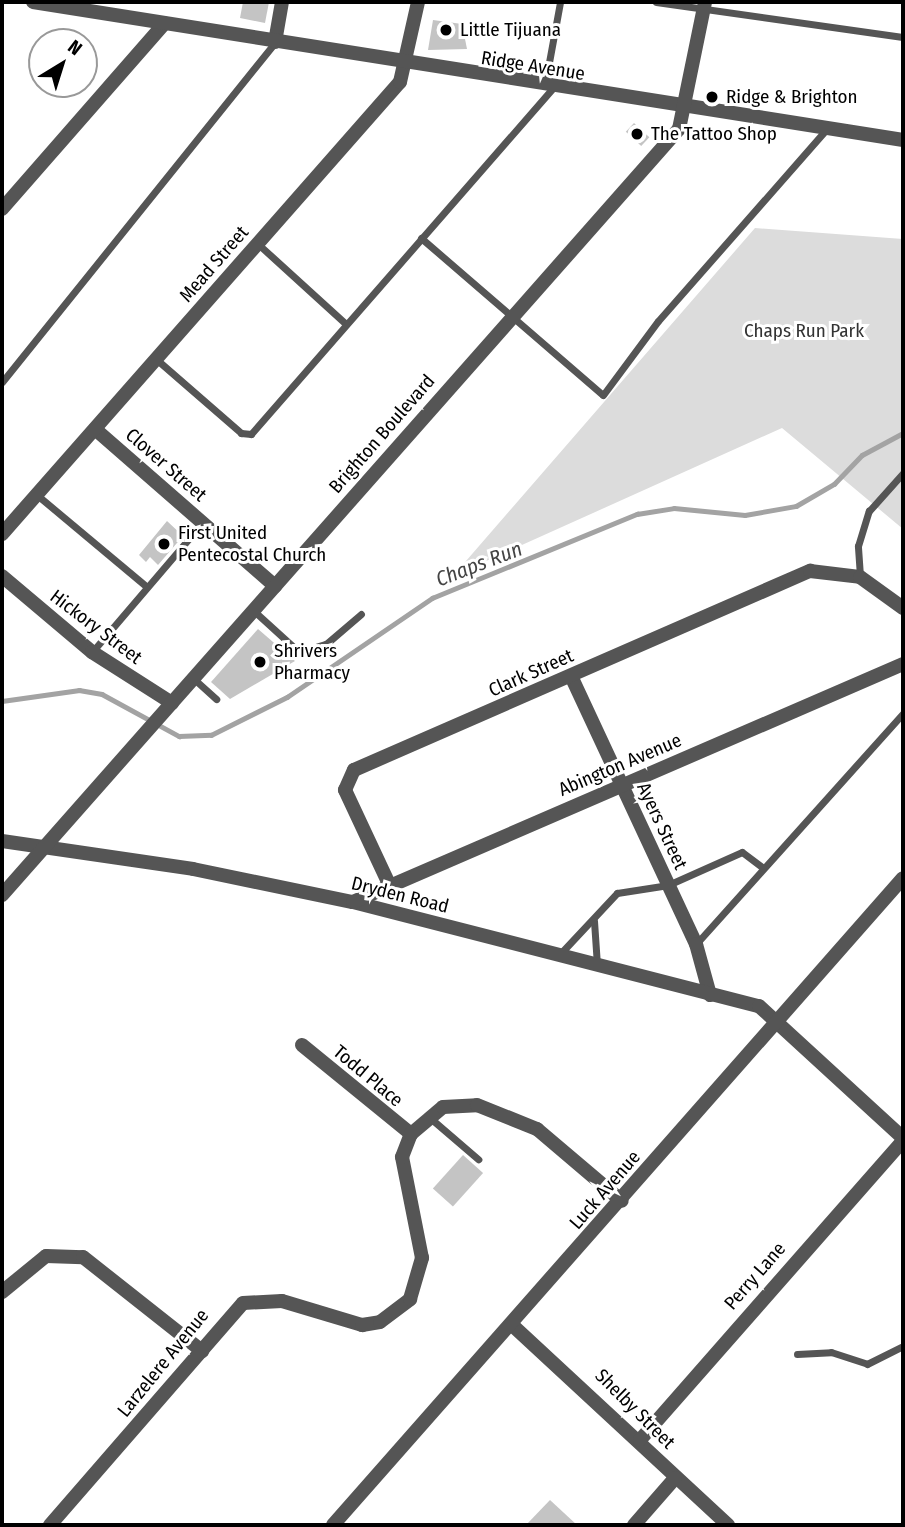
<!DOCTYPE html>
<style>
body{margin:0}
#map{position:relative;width:905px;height:1527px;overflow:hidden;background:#fff;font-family:"Fira Sans Condensed",sans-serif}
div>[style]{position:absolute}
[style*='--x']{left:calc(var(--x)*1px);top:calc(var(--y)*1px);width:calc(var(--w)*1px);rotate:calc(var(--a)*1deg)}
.green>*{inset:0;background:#dcdcdc}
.stream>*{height:4.5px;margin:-2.25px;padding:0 2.25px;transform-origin:2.25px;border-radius:2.25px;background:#a3a3a3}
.building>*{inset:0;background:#c4c4c4;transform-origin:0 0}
.service>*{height:7px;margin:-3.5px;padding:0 3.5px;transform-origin:3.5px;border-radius:3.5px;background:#555}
.minor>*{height:14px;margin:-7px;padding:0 7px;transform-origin:7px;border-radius:7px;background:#555}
.tertiary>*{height:14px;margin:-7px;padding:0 7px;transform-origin:7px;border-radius:7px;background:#555}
.dots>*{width:19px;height:19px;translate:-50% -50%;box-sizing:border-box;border:4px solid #fff;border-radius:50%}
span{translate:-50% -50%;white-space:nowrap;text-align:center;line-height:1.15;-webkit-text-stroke:6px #fff;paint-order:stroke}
.poi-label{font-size:19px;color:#000}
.left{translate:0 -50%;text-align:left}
.street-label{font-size:19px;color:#000}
.park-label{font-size:19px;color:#333}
.water-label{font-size:21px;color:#444;font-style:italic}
.frame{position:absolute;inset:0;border:4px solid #000;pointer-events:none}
.north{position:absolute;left:28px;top:28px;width:70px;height:70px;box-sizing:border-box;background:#fff;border:2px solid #999;border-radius:50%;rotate:38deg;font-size:19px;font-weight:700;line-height:28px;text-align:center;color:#000}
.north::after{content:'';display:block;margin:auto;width:24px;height:32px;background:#000;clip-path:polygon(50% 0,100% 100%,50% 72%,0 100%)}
</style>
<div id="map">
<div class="green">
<i style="clip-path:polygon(755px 228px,903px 239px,903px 529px,782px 428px,453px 576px)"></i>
</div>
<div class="stream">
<i style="--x:2;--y:701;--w:78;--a:-8.1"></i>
<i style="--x:79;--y:690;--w:23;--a:10"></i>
<i style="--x:102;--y:694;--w:88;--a:28.6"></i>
<i style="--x:179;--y:736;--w:32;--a:-2"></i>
<i style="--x:211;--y:735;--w:85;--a:-26.6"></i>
<i style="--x:287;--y:697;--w:176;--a:-34.3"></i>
<i style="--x:432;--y:598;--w:222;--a:-22.3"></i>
<i style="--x:637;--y:514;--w:37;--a:-9"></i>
<i style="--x:674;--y:508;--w:71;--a:5.6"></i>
<i style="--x:745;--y:515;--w:52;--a:-10"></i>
<i style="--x:796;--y:506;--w:44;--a:-30.1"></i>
<i style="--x:834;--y:484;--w:40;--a:-46"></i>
<i style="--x:862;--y:455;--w:47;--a:-28.2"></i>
</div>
<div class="building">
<i style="clip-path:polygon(243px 2px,269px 2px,265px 23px,240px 18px)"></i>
<i style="clip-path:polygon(433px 20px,462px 24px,467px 49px,428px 50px)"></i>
<i style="left:634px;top:123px;width:21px;height:12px;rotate:43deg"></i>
<i style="clip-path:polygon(167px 521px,183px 536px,158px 565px,150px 557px,146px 562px,139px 555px)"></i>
<i style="clip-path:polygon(258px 629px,295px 661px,230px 699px,211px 682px)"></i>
<i style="left:463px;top:1155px;width:27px;height:45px;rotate:42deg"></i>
<i style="clip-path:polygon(550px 1500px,577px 1525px,526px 1525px)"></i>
</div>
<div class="service">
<i style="--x:656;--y:2;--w:249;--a:8.1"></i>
<i style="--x:545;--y:84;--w:83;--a:-79.6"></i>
<i style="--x:421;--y:238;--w:240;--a:40.8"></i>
<i style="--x:603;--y:395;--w:92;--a:-53.4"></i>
<i style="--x:658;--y:321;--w:252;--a:-48.7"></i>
<i style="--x:258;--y:244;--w:119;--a:42.3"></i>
<i style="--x:156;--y:359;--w:113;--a:41"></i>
<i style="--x:241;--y:433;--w:10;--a:6"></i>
<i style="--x:251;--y:434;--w:458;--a:-48.9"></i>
<i style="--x:2;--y:382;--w:436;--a:-51.2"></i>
<i style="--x:37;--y:495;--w:143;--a:39.9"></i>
<i style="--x:860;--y:576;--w:30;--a:-94"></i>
<i style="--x:858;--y:546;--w:37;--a:-73"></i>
<i style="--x:869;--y:511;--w:51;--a:-48.2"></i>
<i style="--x:254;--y:611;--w:61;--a:42.3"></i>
<i style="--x:299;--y:652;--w:28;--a:-17"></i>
<i style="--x:326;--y:644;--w:46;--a:-40.6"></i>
<i style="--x:92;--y:652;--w:170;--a:-49.5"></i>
<i style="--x:194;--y:679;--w:30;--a:42"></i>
<i style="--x:594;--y:921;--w:44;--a:86.1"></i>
<i style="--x:696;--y:944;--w:310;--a:-48.1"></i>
<i style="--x:559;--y:955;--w:85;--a:-46.9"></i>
<i style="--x:617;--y:893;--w:52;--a:-8.9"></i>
<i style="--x:668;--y:885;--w:81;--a:-24"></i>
<i style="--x:742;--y:852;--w:26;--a:37"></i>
<i style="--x:429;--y:1117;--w:65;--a:40.6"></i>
<i style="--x:797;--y:1354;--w:34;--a:-3"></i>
<i style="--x:831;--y:1352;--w:38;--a:18"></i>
<i style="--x:867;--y:1364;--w:40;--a:-26.6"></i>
</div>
<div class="minor">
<i style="--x:275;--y:42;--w:41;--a:-80.1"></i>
<i style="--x:2;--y:209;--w:247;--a:-48.8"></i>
<i style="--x:95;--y:429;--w:239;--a:41.1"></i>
<i style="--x:2;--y:534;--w:602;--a:-48.64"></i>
<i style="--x:400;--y:82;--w:82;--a:-77.3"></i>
<i style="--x:2;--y:576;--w:118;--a:40.2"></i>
<i style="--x:92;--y:652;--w:95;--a:32.5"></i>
<i style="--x:571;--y:676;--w:296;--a:65"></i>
<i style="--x:696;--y:944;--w:53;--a:74.6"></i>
<i style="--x:2;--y:841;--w:193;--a:8.3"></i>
<i style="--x:193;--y:869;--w:163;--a:11.7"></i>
<i style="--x:353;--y:902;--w:419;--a:14.4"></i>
<i style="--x:759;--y:1006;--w:195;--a:42.5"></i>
<i style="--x:389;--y:884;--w:104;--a:-115.1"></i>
<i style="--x:345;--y:790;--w:22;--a:-66"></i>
<i style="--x:354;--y:770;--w:498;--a:-23.6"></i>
<i style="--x:810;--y:571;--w:50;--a:6.8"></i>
<i style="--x:860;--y:577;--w:53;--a:35.8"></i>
<i style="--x:353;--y:902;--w:599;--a:-23.4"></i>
<i style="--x:302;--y:1045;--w:141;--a:39.2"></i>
<i style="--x:2;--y:1292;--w:57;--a:-39.3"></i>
<i style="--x:46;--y:1256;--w:37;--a:2"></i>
<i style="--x:83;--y:1257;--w:152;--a:38.3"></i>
<i style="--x:511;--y:1324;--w:296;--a:42.8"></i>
<i style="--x:640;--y:1440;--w:398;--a:-48.7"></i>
<i style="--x:50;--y:1525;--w:294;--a:-49"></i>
<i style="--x:243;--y:1303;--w:39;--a:-3"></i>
<i style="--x:282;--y:1301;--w:84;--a:16.7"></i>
<i style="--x:362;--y:1325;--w:18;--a:-9"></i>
<i style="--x:380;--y:1322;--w:38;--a:-37"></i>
<i style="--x:410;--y:1299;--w:43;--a:-73.7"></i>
<i style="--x:422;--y:1258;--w:103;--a:-101.2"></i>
<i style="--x:402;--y:1157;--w:25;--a:-69"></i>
<i style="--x:411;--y:1134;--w:42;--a:-40.2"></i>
<i style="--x:443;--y:1107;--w:34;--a:-3"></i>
<i style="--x:477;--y:1105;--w:65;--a:21.8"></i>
<i style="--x:537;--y:1129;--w:111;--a:40.3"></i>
<i style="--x:333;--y:1525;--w:862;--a:-48.62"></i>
<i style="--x:634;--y:1525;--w:62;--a:-48.9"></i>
</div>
<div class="tertiary">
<i style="--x:33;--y:2;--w:881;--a:9.01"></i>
<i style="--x:2;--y:895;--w:1022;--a:-48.53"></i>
<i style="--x:679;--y:129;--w:130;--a:-78.4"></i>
</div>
<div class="dots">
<i style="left:446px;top:30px;background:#000"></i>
<i style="left:712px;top:97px;background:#000"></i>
<i style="left:637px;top:134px;background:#000"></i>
<i style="left:164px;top:544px;background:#000"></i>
<i style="left:260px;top:662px;background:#000"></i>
</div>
<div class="poi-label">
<span class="left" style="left:460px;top:30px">Little Tijuana</span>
<span class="left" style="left:726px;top:97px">Ridge &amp; Brighton</span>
<span class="left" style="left:651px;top:134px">The Tattoo Shop</span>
<span class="left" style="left:178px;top:544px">First United<br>Pentecostal Church</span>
<span class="left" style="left:274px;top:662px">Shrivers<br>Pharmacy</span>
</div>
<div class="street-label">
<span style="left:533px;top:66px;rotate:9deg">Ridge Avenue</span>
<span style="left:214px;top:264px;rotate:-49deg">Mead Street</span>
<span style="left:382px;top:434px;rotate:-49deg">Brighton Boulevard</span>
<span style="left:166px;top:465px;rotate:41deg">Clover Street</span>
<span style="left:96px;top:627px;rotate:37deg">Hickory Street</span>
<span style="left:531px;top:673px;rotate:-24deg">Clark Street</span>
<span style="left:620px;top:765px;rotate:-23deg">Abington Avenue</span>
<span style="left:662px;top:826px;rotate:65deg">Ayers Street</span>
<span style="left:400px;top:895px;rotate:14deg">Dryden Road</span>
<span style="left:368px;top:1076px;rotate:40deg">Todd Place</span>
<span style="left:605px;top:1190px;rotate:-49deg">Luck Avenue</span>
<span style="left:755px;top:1276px;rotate:-49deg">Perry Lane</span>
<span style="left:163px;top:1363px;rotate:-51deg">Larzelere Avenue</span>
<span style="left:635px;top:1409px;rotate:45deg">Shelby Street</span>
</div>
<div class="park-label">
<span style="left:804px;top:331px">Chaps Run Park</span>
</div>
<div class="water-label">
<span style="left:479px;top:564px;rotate:-21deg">Chaps Run</span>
</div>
<div class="frame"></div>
<div class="north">N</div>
</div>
